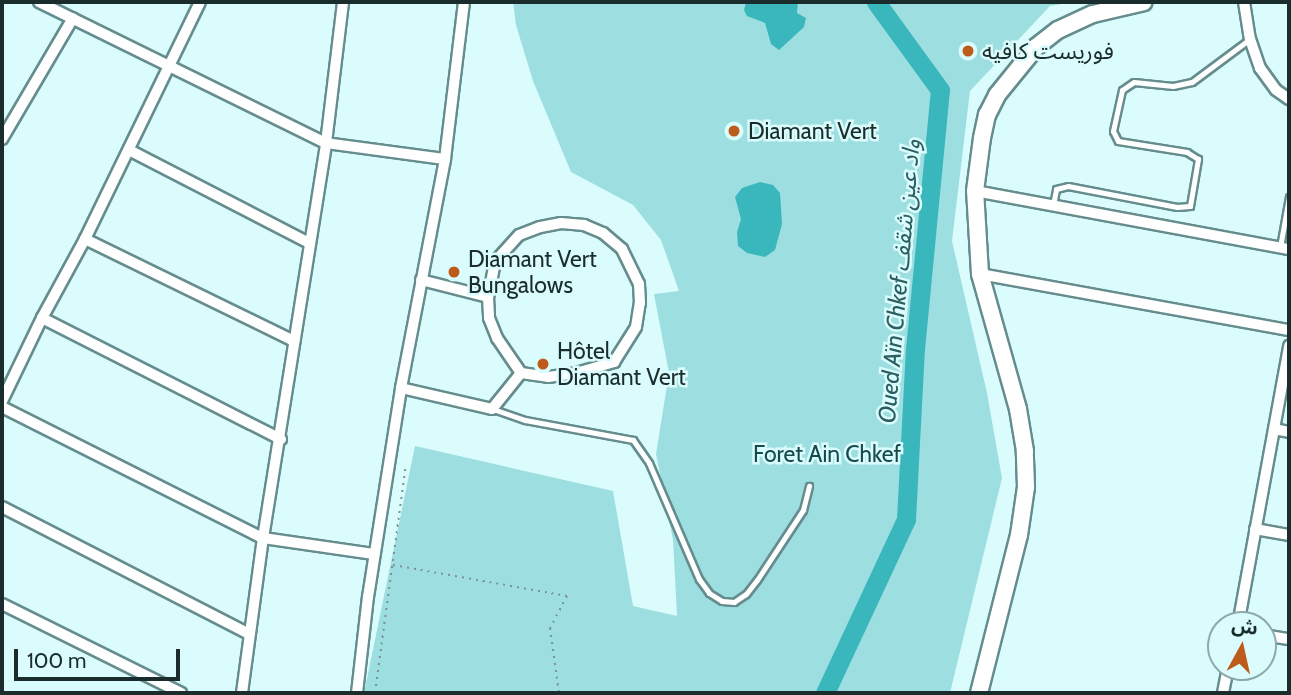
<!DOCTYPE html>
<meta charset="utf-8">
<style>
body{margin:0}
#map{position:relative;width:1291px;height:695px;overflow:hidden;background:#dbfcfd;font-family:Cabin,"Noto Sans Arabic",sans-serif}
div>[style]{position:absolute}
[style*='--x']{left:calc(var(--x)*1px);top:calc(var(--y)*1px);width:calc(var(--w)*1px);rotate:calc(var(--a)*1deg)}
.green>*{inset:0;background:#9ddee0}
.water>*{inset:0;background:#39b7bc}
.river>*{height:19px;margin:-9.5px;padding:0 9.5px;transform-origin:9.5px;border-radius:9.5px;background:#39b7bc}
.path>*{height:2px;margin-top:-1px;transform-origin:0;background:repeating-linear-gradient(90deg,#7a9393 0 2px,transparent 0 7px)}
.roads{filter:drop-shadow(2px 0 #668d8e) drop-shadow(-2px 0 #668d8e) drop-shadow(0 2px #668d8e) drop-shadow(0 -2px #668d8e)}
.lane>*{height:5px;margin:-2.5px;padding:0 2.5px;transform-origin:2.5px;border-radius:2.5px;background:#fff}
.street>*{height:10px;margin:-5px;padding:0 5px;transform-origin:5px;border-radius:5px;background:#fff}
.secondary>*{height:16px;margin:-8px;padding:0 8px;transform-origin:8px;border-radius:8px;background:#fff}
.dots>*{width:19px;height:19px;translate:-50% -50%;box-sizing:border-box;border:4px solid #dbfcfd;border-radius:50%}
span{translate:-50% -50%;white-space:nowrap;text-align:center;line-height:1.15;-webkit-text-stroke:5px #dbfcfd;paint-order:stroke}
.poi-label{font-size:23px;color:#1b2c2c}
.left{translate:0 -50%;text-align:left}
.park-label{font-size:23px;color:#164b4e}
.water-label{font-size:24px;color:#2b5e60;font-style:italic}
.frame{position:absolute;inset:0;border:4px solid #1b2c2c;pointer-events:none}
.north{position:absolute;left:1207px;top:611px;width:70px;height:70px;box-sizing:border-box;background:#dbfcfd;border:2px solid #8ea9a9;border-radius:50%;rotate:8deg;font-size:19px;font-weight:700;line-height:28px;text-align:center;color:#1b2c2c}
.north::after{content:'';display:block;margin:auto;width:24px;height:32px;background:#bc5b1a;clip-path:polygon(50% 0,100% 100%,50% 72%,0 100%)}
.scale{position:absolute;left:14px;top:649px;width:166px;height:32px;box-sizing:border-box;border:4px solid #1b2c2c;border-top:0;padding-left:9px;font-size:21px;line-height:24px;white-space:nowrap;color:#1b2c2c;-webkit-text-stroke:5px #dbfcfd;paint-order:stroke}
</style>
<div id="map">
<div class="green">
<i style="clip-path:polygon(513px 2px,1072px 2px,1050px 6px,970px 91px,952px 241px,987px 393px,1002px 478px,950px 693px,364px 693px,415px 446px,613px 491px,633px 606px,677px 616px,673px 540px,656px 454px,669px 373px,654px 294px,679px 291px,661px 240px,633px 205px,571px 172px,533px 81px,516px 25px)"></i>
</div>
<div class="water">
<i style="clip-path:polygon(746px 2px,798px 2px,797px 13px,806px 18px,804px 27px,779px 50px,771px 44px,765px 23px,747px 16px,744px 10px)"></i>
<i style="clip-path:polygon(760px 182px,773px 185px,780px 193px,782px 224px,775px 250px,765px 257px,747px 253px,738px 246px,737px 232px,741px 219px,735px 197px,742px 188px)"></i>
</div>
<div class="river">
<i style="--x:825;--y:693;--w:192;--a:-65"></i>
<i style="--x:906;--y:519;--w:170;--a:-87"></i>
<i style="--x:915;--y:349;--w:260;--a:-84.5"></i>
<i style="--x:940;--y:90;--w:109;--a:-126"></i>
</div>
<div class="path">
<i style="--x:393;--y:565;--w:177;--a:10.1"></i>
<i style="--x:567;--y:596;--w:36;--a:118"></i>
<i style="--x:550;--y:628;--w:66;--a:82.1"></i>
<i style="--x:375;--y:693;--w:231;--a:-82.3"></i>
</div>
<div class="roads">
<div class="lane">
<i style="--x:1053;--y:205;--w:16;--a:-79"></i>
<i style="--x:1056;--y:189;--w:12;--a:-14"></i>
<i style="--x:1068;--y:186;--w:111;--a:10.9"></i>
<i style="--x:1177;--y:207;--w:13;--a:-4"></i>
<i style="--x:1190;--y:206;--w:48;--a:-80.3"></i>
<i style="--x:1198;--y:159;--w:13;--a:-148"></i>
<i style="--x:1187;--y:152;--w:70;--a:-170.9"></i>
<i style="--x:1118;--y:141;--w:11;--a:-117"></i>
<i style="--x:1113;--y:131;--w:42;--a:-77.6"></i>
<i style="--x:1122;--y:90;--w:14;--a:-34"></i>
<i style="--x:1134;--y:82;--w:39;--a:6"></i>
<i style="--x:1173;--y:86;--w:19;--a:-12"></i>
<i style="--x:1192;--y:82;--w:72;--a:-36.6"></i>
<i style="--x:1280;--y:247;--w:51;--a:-79.8"></i>
<i style="--x:493;--y:409;--w:34;--a:19"></i>
<i style="--x:525;--y:420;--w:110;--a:10.5"></i>
<i style="--x:633;--y:440;--w:28;--a:55"></i>
<i style="--x:649;--y:463;--w:126;--a:66.7"></i>
<i style="--x:699;--y:579;--w:17;--a:54"></i>
<i style="--x:709;--y:593;--w:15;--a:32"></i>
<i style="--x:722;--y:601;--w:12;--a:5"></i>
<i style="--x:734;--y:602;--w:14;--a:-34"></i>
<i style="--x:746;--y:594;--w:18;--a:-52"></i>
<i style="--x:757;--y:580;--w:84;--a:-56.7"></i>
<i style="--x:803;--y:510;--w:25;--a:-76"></i>
</div>
<div class="street">
<i style="--x:39;--y:2;--w:320;--a:26.2"></i>
<i style="--x:326;--y:143;--w:120;--a:7.7"></i>
<i style="--x:1244;--y:2;--w:37;--a:81"></i>
<i style="--x:1250;--y:39;--w:31;--a:71"></i>
<i style="--x:1260;--y:68;--w:27;--a:54"></i>
<i style="--x:1276;--y:90;--w:16;--a:35"></i>
<i style="--x:2;--y:139;--w:140;--a:-59.6"></i>
<i style="--x:129;--y:150;--w:203;--a:27.3"></i>
<i style="--x:975;--y:191;--w:319;--a:10.5"></i>
<i style="--x:85;--y:239;--w:233;--a:26"></i>
<i style="--x:980;--y:274;--w:314;--a:10.3"></i>
<i style="--x:421;--y:280;--w:69;--a:14.2"></i>
<i style="--x:42;--y:318;--w:268;--a:26.9"></i>
<i style="--x:401;--y:388;--w:93;--a:13"></i>
<i style="--x:492;--y:409;--w:46;--a:-51.1"></i>
<i style="--x:521;--y:373;--w:27;--a:8"></i>
<i style="--x:548;--y:377;--w:28;--a:-8"></i>
<i style="--x:576;--y:373;--w:40;--a:-16"></i>
<i style="--x:614;--y:362;--w:41;--a:-57.8"></i>
<i style="--x:636;--y:327;--w:24;--a:-81"></i>
<i style="--x:640;--y:303;--w:19;--a:-93"></i>
<i style="--x:639;--y:284;--w:39;--a:-116"></i>
<i style="--x:622;--y:249;--w:25;--a:-140"></i>
<i style="--x:603;--y:233;--w:21;--a:-157"></i>
<i style="--x:584;--y:225;--w:23;--a:-175"></i>
<i style="--x:561;--y:223;--w:21;--a:169"></i>
<i style="--x:540;--y:227;--w:22;--a:159"></i>
<i style="--x:519;--y:235;--w:36;--a:132"></i>
<i style="--x:495;--y:262;--w:36;--a:101"></i>
<i style="--x:488;--y:297;--w:21;--a:87"></i>
<i style="--x:489;--y:318;--w:22;--a:68"></i>
<i style="--x:497;--y:338;--w:42;--a:55.6"></i>
<i style="--x:2;--y:401;--w:92;--a:-64.3"></i>
<i style="--x:42;--y:318;--w:90;--a:-61.4"></i>
<i style="--x:85;--y:239;--w:263;--a:-64.1"></i>
<i style="--x:2;--y:407;--w:292;--a:26.7"></i>
<i style="--x:263;--y:538;--w:112;--a:8.2"></i>
<i style="--x:1274;--y:429;--w:15;--a:11"></i>
<i style="--x:2;--y:507;--w:278;--a:27.2"></i>
<i style="--x:1255;--y:529;--w:35;--a:10"></i>
<i style="--x:2;--y:604;--w:200;--a:26.4"></i>
<i style="--x:1238;--y:625;--w:284;--a:-79.6"></i>
<i style="--x:1263;--y:635;--w:26;--a:9"></i>
<i style="--x:242;--y:693;--w:156;--a:-82.3"></i>
<i style="--x:263;--y:538;--w:400;--a:-80.9"></i>
<i style="--x:326;--y:143;--w:142;--a:-83.1"></i>
<i style="--x:357;--y:693;--w:97;--a:-83.5"></i>
<i style="--x:368;--y:597;--w:212;--a:-81"></i>
<i style="--x:401;--y:388;--w:233;--a:-79.1"></i>
<i style="--x:445;--y:159;--w:158;--a:-83.1"></i>
<i style="--x:1223;--y:693;--w:26;--a:-79"></i>
</div>
<div class="secondary">
<i style="--x:979;--y:693;--w:163;--a:-75.8"></i>
<i style="--x:1019;--y:535;--w:49;--a:-81.7"></i>
<i style="--x:1026;--y:487;--w:36;--a:-92"></i>
<i style="--x:1025;--y:451;--w:43;--a:-99.5"></i>
<i style="--x:1018;--y:409;--w:140;--a:-105.7"></i>
<i style="--x:980;--y:274;--w:83;--a:-93.4"></i>
<i style="--x:975;--y:191;--w:53;--a:-82.5"></i>
<i style="--x:982;--y:138;--w:24;--a:-78"></i>
<i style="--x:987;--y:115;--w:22;--a:-63"></i>
<i style="--x:997;--y:95;--w:62;--a:-50.9"></i>
<i style="--x:1036;--y:47;--w:28;--a:-38"></i>
<i style="--x:1058;--y:30;--w:38;--a:-25"></i>
<i style="--x:1093;--y:14;--w:52;--a:-13.2"></i>
</div>
</div>
<div class="dots">
<i style="left:968px;top:51px;background:#bc5b1a"></i>
<i style="left:734px;top:131px;background:#bc5b1a"></i>
<i style="left:454px;top:272px;background:#bc5b1a"></i>
<i style="left:543px;top:364px;background:#bc5b1a"></i>
</div>
<div class="poi-label">
<span class="left" style="left:982px;top:51px">فوريست كافيه</span>
<span class="left" style="left:748px;top:131px">Diamant Vert</span>
<span class="left" style="left:468px;top:272px">Diamant Vert<br>Bungalows</span>
<span class="left" style="left:557px;top:364px">Hôtel<br>Diamant Vert</span>
</div>
<div class="park-label">
<span style="left:827px;top:454px">Foret Ain Chkef</span>
</div>
<div class="water-label">
<span style="left:899px;top:281px;rotate:-85deg">Oued Aïn Chkef واد عين شقف</span>
</div>
<div class="frame"></div>
<div class="north">ش</div>
<div class="scale">100 m</div>
</div>
